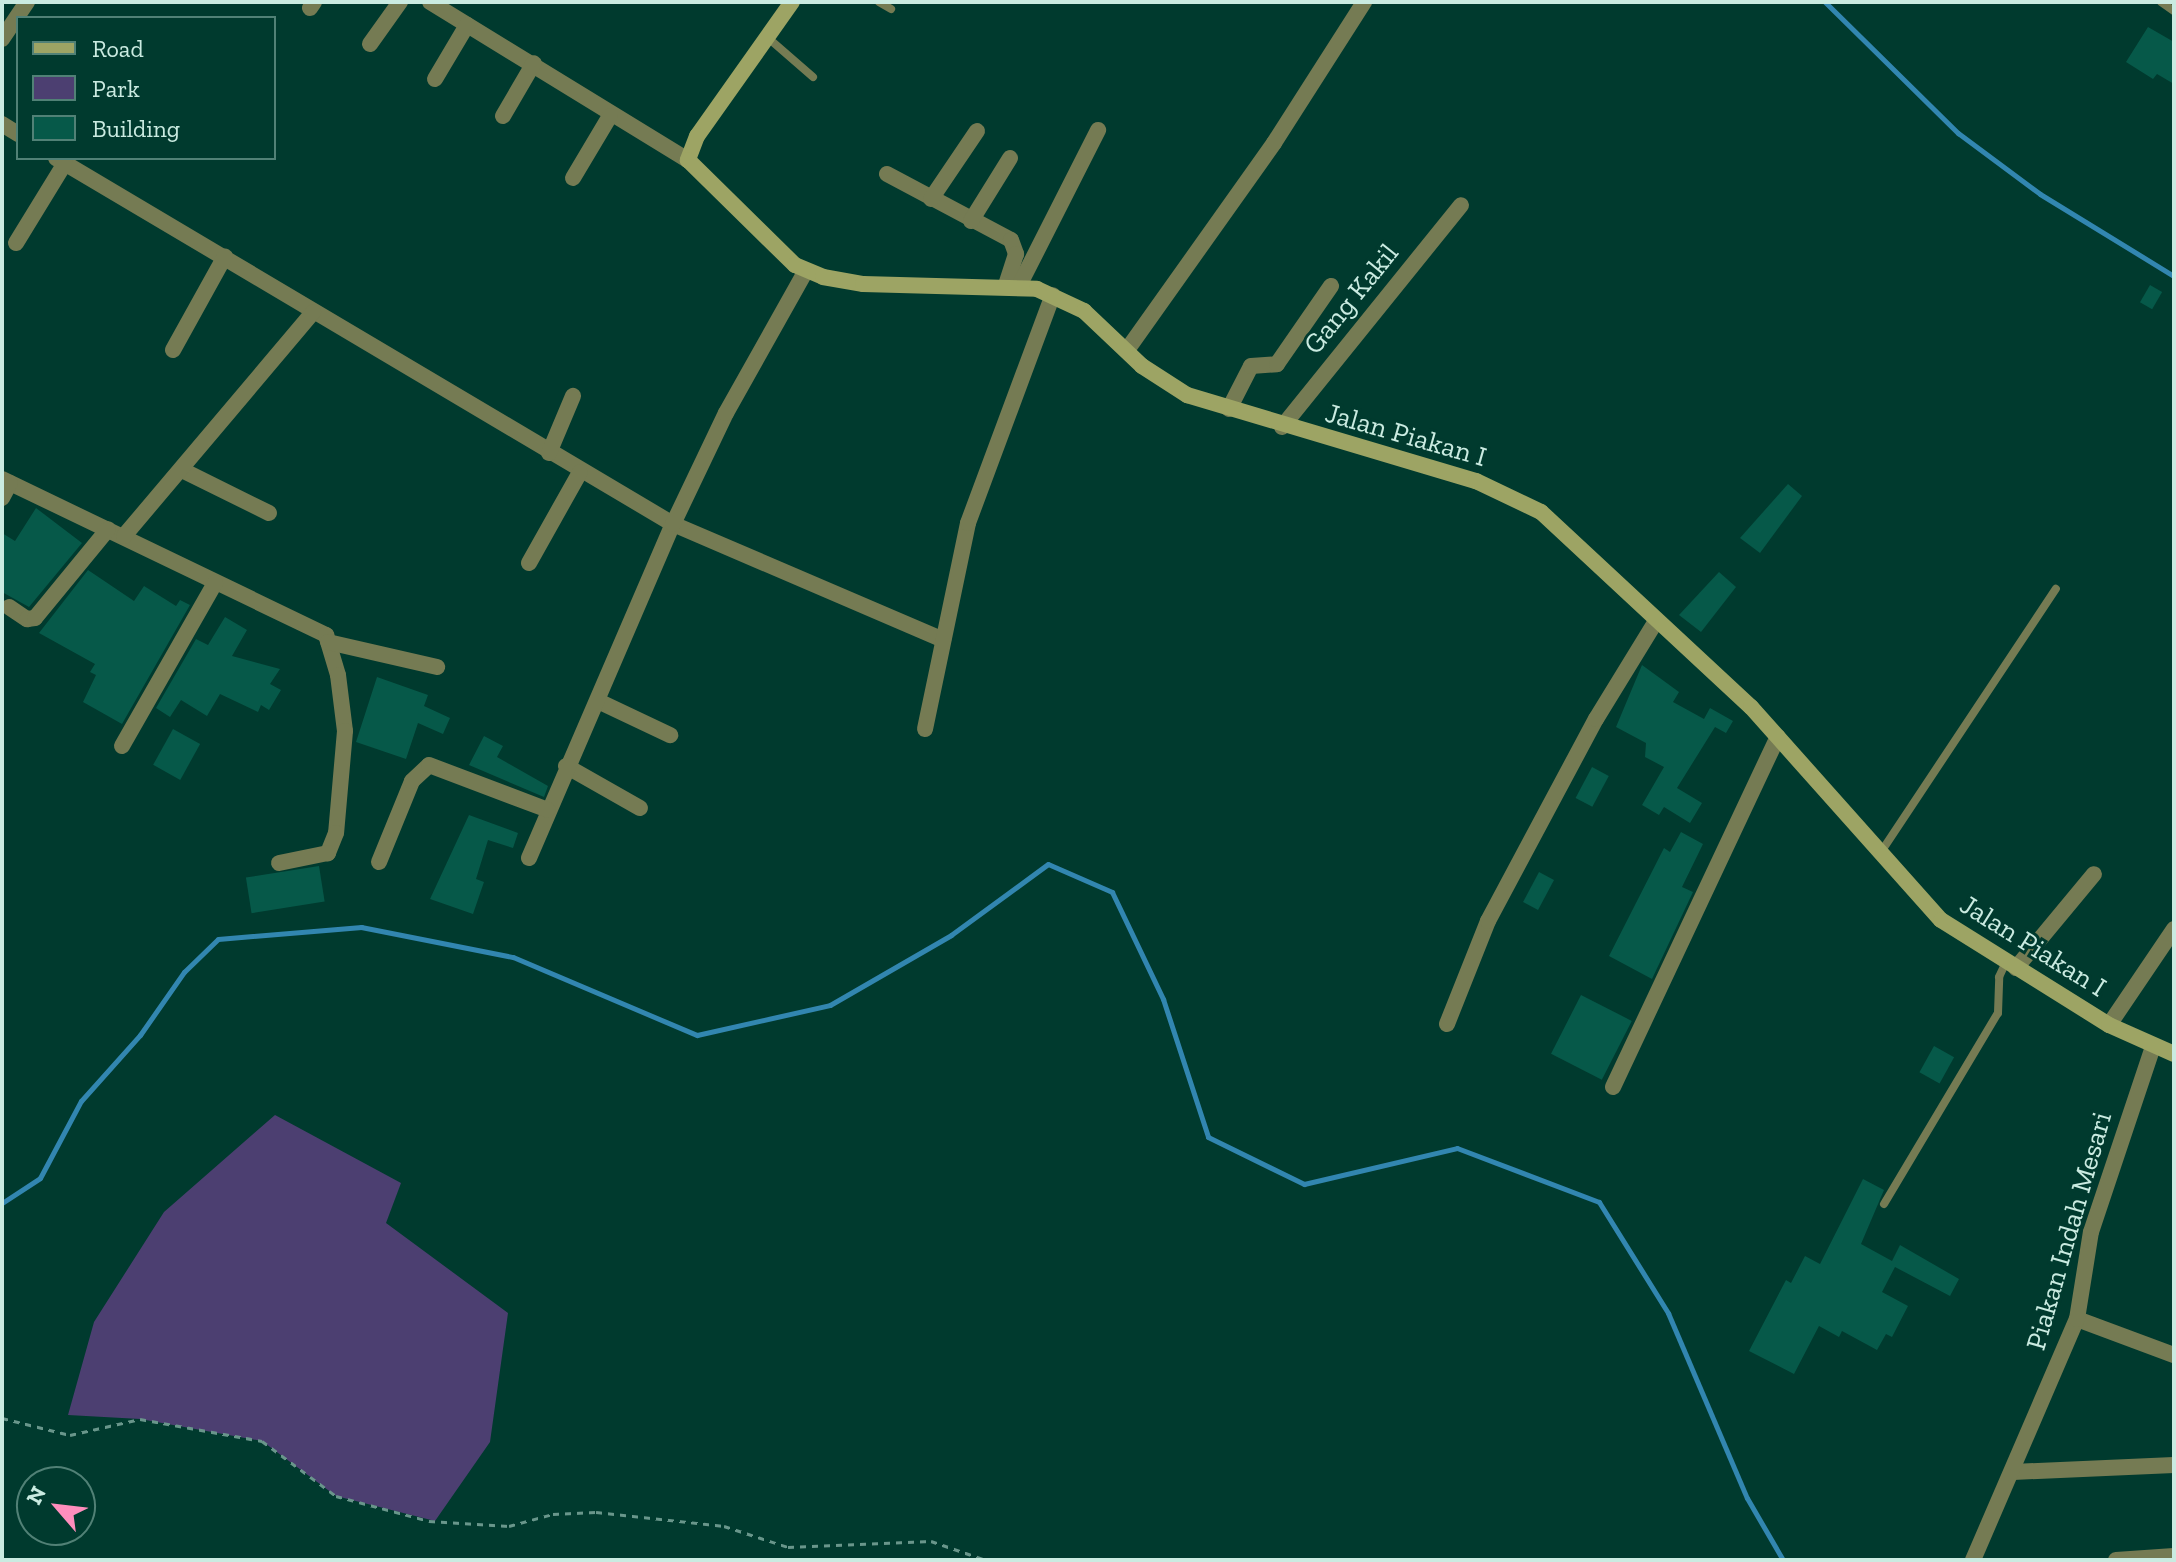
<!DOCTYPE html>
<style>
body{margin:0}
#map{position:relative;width:2176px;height:1562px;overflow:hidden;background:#003a2e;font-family:"Zilla Slab",serif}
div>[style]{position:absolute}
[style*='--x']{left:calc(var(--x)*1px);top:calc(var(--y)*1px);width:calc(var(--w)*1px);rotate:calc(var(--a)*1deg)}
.green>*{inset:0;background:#4c3f71}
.stream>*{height:5px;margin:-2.5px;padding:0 2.5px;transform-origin:2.5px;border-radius:2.5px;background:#3286b0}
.building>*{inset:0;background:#065949;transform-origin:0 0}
.path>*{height:3px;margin-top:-1.5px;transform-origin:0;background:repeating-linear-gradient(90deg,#69968b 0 6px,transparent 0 12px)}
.lane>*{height:8px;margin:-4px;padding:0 4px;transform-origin:4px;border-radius:4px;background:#757b53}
.street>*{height:16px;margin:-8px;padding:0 8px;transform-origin:8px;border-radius:8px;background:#757b53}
.secondary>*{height:16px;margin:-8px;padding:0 8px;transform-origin:8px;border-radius:8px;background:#9da464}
span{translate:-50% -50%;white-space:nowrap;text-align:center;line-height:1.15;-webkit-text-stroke:6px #003a2e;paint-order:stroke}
.street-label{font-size:28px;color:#caebe1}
.frame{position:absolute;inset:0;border:4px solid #caebe1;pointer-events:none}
.legend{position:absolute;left:16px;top:16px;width:260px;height:144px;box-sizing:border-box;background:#003a2e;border:2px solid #518176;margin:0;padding:10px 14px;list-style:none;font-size:24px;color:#caebe1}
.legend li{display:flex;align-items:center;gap:16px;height:40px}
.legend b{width:40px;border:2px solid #518176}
.north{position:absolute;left:16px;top:1466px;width:80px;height:80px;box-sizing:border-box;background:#003a2e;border:2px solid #518176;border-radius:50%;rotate:298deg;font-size:22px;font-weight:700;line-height:32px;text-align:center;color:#caebe1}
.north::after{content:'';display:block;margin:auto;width:28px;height:36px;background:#fe8ebd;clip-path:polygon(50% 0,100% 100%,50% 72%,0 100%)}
</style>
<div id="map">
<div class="green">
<i style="clip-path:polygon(275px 1115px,401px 1183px,386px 1223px,508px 1313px,490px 1442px,435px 1521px,336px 1496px,262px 1441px,140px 1419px,68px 1415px,94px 1322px,164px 1212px)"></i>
</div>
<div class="stream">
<i style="--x:1825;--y:2;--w:187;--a:44.6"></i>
<i style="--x:1958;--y:133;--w:102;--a:36.6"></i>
<i style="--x:2040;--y:194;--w:157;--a:31.5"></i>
<i style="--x:2;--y:1203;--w:45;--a:-33.3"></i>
<i style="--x:40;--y:1178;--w:87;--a:-62"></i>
<i style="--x:81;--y:1101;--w:89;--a:-48.2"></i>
<i style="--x:140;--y:1035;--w:77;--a:-55.1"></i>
<i style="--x:184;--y:972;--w:47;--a:-44.1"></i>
<i style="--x:218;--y:939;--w:144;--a:-4.8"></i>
<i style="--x:361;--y:927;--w:155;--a:11.2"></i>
<i style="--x:513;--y:957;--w:200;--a:23"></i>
<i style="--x:697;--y:1035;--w:136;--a:-12.7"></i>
<i style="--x:830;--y:1005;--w:140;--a:-30"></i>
<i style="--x:951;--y:935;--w:120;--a:-36.2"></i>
<i style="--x:1048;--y:864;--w:70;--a:23.6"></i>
<i style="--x:1112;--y:892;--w:119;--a:64.5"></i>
<i style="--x:1163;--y:999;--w:145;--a:71.9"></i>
<i style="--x:1208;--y:1137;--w:107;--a:26.1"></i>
<i style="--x:1304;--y:1184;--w:157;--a:-13.2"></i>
<i style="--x:1457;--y:1148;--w:152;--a:20.8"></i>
<i style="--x:1599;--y:1202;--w:131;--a:58.1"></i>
<i style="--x:1668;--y:1313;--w:201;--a:66.9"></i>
<i style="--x:1747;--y:1498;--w:72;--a:59.9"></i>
</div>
<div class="building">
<i style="clip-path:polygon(2148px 27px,2174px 42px,2174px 84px,2157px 74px,2153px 79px,2126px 62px)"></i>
<i style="left:2150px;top:285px;width:14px;height:20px;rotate:30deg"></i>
<i style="clip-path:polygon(1788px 484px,1802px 496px,1760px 553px,1740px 538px)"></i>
<i style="clip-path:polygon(36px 508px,82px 543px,29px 607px,2px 592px,2px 533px,15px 541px)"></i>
<i style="clip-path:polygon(88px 570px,134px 601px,144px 586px,176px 606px,180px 600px,190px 605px,122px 724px,83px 702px,96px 675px,90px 672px,95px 664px,39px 633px)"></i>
<i style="clip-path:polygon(1719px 572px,1736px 587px,1701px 632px,1679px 615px)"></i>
<i style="clip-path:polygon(225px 617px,247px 630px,232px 656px,280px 669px,270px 684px,281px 690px,269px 710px,261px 705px,258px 712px,220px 694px,207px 716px,181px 700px,170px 717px,156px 708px,196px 639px,208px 645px)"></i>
<i style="clip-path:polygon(1642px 665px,1679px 692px,1673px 702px,1704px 719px,1710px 708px,1733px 721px,1726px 733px,1715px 727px,1677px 788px,1702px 803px,1690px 823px,1664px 807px,1659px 815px,1642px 805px,1664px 767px,1645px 757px,1646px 743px,1616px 727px)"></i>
<i style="clip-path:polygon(377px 677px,428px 695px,424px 706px,450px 718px,443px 734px,418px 723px,406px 759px,356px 742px)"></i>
<i style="left:173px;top:729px;width:31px;height:41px;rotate:29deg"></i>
<i style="clip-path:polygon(484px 736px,503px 746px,497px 757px,548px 786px,544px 797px,469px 765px)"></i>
<i style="left:1592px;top:767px;width:19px;height:35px;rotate:28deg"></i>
<i style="clip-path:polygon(469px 815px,518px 833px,513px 848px,488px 840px,476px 879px,484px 882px,473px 914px,430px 899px)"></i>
<i style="clip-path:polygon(1681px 832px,1703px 844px,1682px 887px,1693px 892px,1652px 979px,1609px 956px,1664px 848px,1670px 852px)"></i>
<i style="left:319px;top:866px;width:36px;height:74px;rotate:81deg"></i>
<i style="left:1539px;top:872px;width:17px;height:34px;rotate:28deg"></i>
<i style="left:1581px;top:995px;width:57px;height:66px;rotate:27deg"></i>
<i style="left:1934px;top:1046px;width:23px;height:30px;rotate:29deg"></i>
<i style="clip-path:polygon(1863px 1179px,1884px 1190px,1861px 1244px,1892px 1261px,1900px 1245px,1959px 1279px,1950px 1296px,1895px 1267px,1882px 1292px,1908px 1306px,1892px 1337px,1886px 1334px,1877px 1350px,1842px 1331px,1839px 1337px,1819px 1326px,1794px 1374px,1749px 1351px,1786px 1280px,1791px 1283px,1805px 1256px,1820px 1264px)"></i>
</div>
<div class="path">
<i style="--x:2;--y:1418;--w:70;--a:14"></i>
<i style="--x:70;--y:1435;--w:72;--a:-12.9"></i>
<i style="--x:140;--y:1419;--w:124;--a:10.2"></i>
<i style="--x:262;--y:1441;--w:92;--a:36.6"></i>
<i style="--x:336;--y:1496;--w:96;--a:15"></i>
<i style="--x:429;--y:1521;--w:80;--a:3.6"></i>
<i style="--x:509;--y:1526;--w:46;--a:-15.3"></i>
<i style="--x:553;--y:1514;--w:43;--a:-2.7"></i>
<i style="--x:596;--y:1512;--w:129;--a:6.2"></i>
<i style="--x:724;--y:1526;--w:67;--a:18.2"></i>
<i style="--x:788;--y:1547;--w:143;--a:-2.4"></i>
<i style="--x:931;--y:1541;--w:58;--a:19.1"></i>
</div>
<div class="lane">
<i style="--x:879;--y:2;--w:14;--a:30"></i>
<i style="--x:2161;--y:2;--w:16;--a:35"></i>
<i style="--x:767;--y:37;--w:61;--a:41"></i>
<i style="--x:1881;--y:852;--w:316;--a:-56.4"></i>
<i style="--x:1884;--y:1204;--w:222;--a:-59.2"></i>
<i style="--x:1998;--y:1013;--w:36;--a:-88"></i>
<i style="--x:1999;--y:977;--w:17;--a:-65"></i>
</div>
<div class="street">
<i style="--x:430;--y:2;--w:303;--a:31.5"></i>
<i style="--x:310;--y:8;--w:7;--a:-56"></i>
<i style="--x:2;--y:39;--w:45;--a:-56"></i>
<i style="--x:370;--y:44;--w:52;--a:-54.5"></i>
<i style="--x:435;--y:79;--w:63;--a:-59.3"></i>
<i style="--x:503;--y:116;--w:61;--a:-59.7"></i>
<i style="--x:2;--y:124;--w:19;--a:32"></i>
<i style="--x:56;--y:158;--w:717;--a:30.68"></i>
<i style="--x:673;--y:524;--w:294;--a:23.2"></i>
<i style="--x:887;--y:174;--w:140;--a:28"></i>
<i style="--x:1011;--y:240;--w:15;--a:70"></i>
<i style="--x:1016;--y:254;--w:33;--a:108"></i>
<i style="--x:573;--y:178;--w:72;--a:-59.2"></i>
<i style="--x:931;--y:199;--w:82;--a:-55.9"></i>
<i style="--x:971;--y:221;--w:74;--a:-58.2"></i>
<i style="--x:16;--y:243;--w:94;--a:-58.5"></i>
<i style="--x:1019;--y:286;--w:175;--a:-63.1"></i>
<i style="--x:173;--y:350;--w:107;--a:-61"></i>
<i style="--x:1127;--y:350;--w:254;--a:-54.6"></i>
<i style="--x:1274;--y:143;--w:167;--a:-57.4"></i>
<i style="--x:1229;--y:409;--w:48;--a:-62.9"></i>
<i style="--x:1251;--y:366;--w:26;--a:-4"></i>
<i style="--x:1277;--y:364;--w:95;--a:-55.3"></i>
<i style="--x:1282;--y:427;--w:285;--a:-51.1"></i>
<i style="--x:549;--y:453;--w:62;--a:-67.2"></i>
<i style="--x:182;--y:470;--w:97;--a:26.3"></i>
<i style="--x:2;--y:479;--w:360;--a:25.7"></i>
<i style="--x:326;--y:635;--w:42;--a:73.3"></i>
<i style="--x:338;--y:675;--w:56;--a:82.9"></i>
<i style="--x:345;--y:731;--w:102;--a:95"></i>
<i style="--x:336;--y:833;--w:22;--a:112"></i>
<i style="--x:328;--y:853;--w:50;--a:168.5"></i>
<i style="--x:2;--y:498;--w:17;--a:-62"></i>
<i style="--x:124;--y:536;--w:293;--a:-49.8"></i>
<i style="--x:529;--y:563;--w:104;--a:-60.7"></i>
<i style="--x:9;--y:607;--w:22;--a:34"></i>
<i style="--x:27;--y:619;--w:8;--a:-7"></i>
<i style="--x:35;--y:618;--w:115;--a:-50.6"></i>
<i style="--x:328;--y:642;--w:112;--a:12.9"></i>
<i style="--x:598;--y:701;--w:80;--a:25.3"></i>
<i style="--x:925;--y:729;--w:210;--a:-78.2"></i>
<i style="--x:968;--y:523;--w:243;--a:-69.6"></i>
<i style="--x:122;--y:746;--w:188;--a:-60.3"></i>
<i style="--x:566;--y:766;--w:85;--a:29.6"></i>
<i style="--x:529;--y:858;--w:364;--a:-66.7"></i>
<i style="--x:673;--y:524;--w:123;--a:-64.5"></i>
<i style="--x:726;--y:413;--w:162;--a:-60.7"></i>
<i style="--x:379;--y:862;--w:87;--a:-67.8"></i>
<i style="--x:412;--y:781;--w:23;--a:-43"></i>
<i style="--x:429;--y:765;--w:127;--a:20.7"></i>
<i style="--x:2016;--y:968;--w:122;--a:-50.3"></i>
<i style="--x:1447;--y:1024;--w:111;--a:-68.3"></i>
<i style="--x:1488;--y:921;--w:229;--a:-61.9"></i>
<i style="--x:1596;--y:719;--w:115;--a:-58.5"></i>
<i style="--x:2109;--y:1025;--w:116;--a:-55.9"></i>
<i style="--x:1613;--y:1087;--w:387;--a:-64.8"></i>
<i style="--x:2077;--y:1319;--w:103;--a:20.4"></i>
<i style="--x:2013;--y:1472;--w:161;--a:-2.5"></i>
<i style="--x:1973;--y:1560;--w:262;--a:-66.7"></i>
<i style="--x:2077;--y:1319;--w:88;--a:-80.9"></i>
<i style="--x:2091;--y:1232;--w:195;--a:-71.5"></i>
<i style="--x:2116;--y:1560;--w:58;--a:-3.9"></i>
</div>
<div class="secondary">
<i style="--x:792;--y:2;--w:164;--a:125.3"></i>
<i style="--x:697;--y:136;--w:26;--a:111"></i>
<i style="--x:688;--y:160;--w:150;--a:44.5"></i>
<i style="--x:795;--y:265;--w:30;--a:23"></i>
<i style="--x:823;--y:277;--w:41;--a:9.9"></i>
<i style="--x:863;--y:284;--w:174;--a:1.6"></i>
<i style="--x:1037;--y:289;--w:52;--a:25.1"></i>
<i style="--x:1084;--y:311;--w:80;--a:43.5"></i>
<i style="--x:1142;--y:366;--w:54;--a:32.8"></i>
<i style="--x:1187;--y:395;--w:302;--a:16.6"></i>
<i style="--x:1476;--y:481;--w:72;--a:25.5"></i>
<i style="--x:1541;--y:512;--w:287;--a:42.9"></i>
<i style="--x:1751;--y:707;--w:285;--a:48.3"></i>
<i style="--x:1941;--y:920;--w:198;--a:32"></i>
<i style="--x:2109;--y:1025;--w:71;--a:24"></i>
</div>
<div class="street-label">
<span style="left:1351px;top:299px;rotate:-51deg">Gang Kakil</span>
<span style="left:1406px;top:435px;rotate:16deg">Jalan Piakan I</span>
<span style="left:2033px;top:946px;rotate:32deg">Jalan Piakan I</span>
<span style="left:2069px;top:1231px;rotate:-74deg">Piakan Indah Mesari</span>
</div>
<div class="frame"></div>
<ul class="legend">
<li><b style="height:10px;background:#9da464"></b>Road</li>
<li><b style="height:22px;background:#4c3f71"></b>Park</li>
<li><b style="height:22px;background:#065949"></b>Building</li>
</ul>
<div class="north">N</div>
</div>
